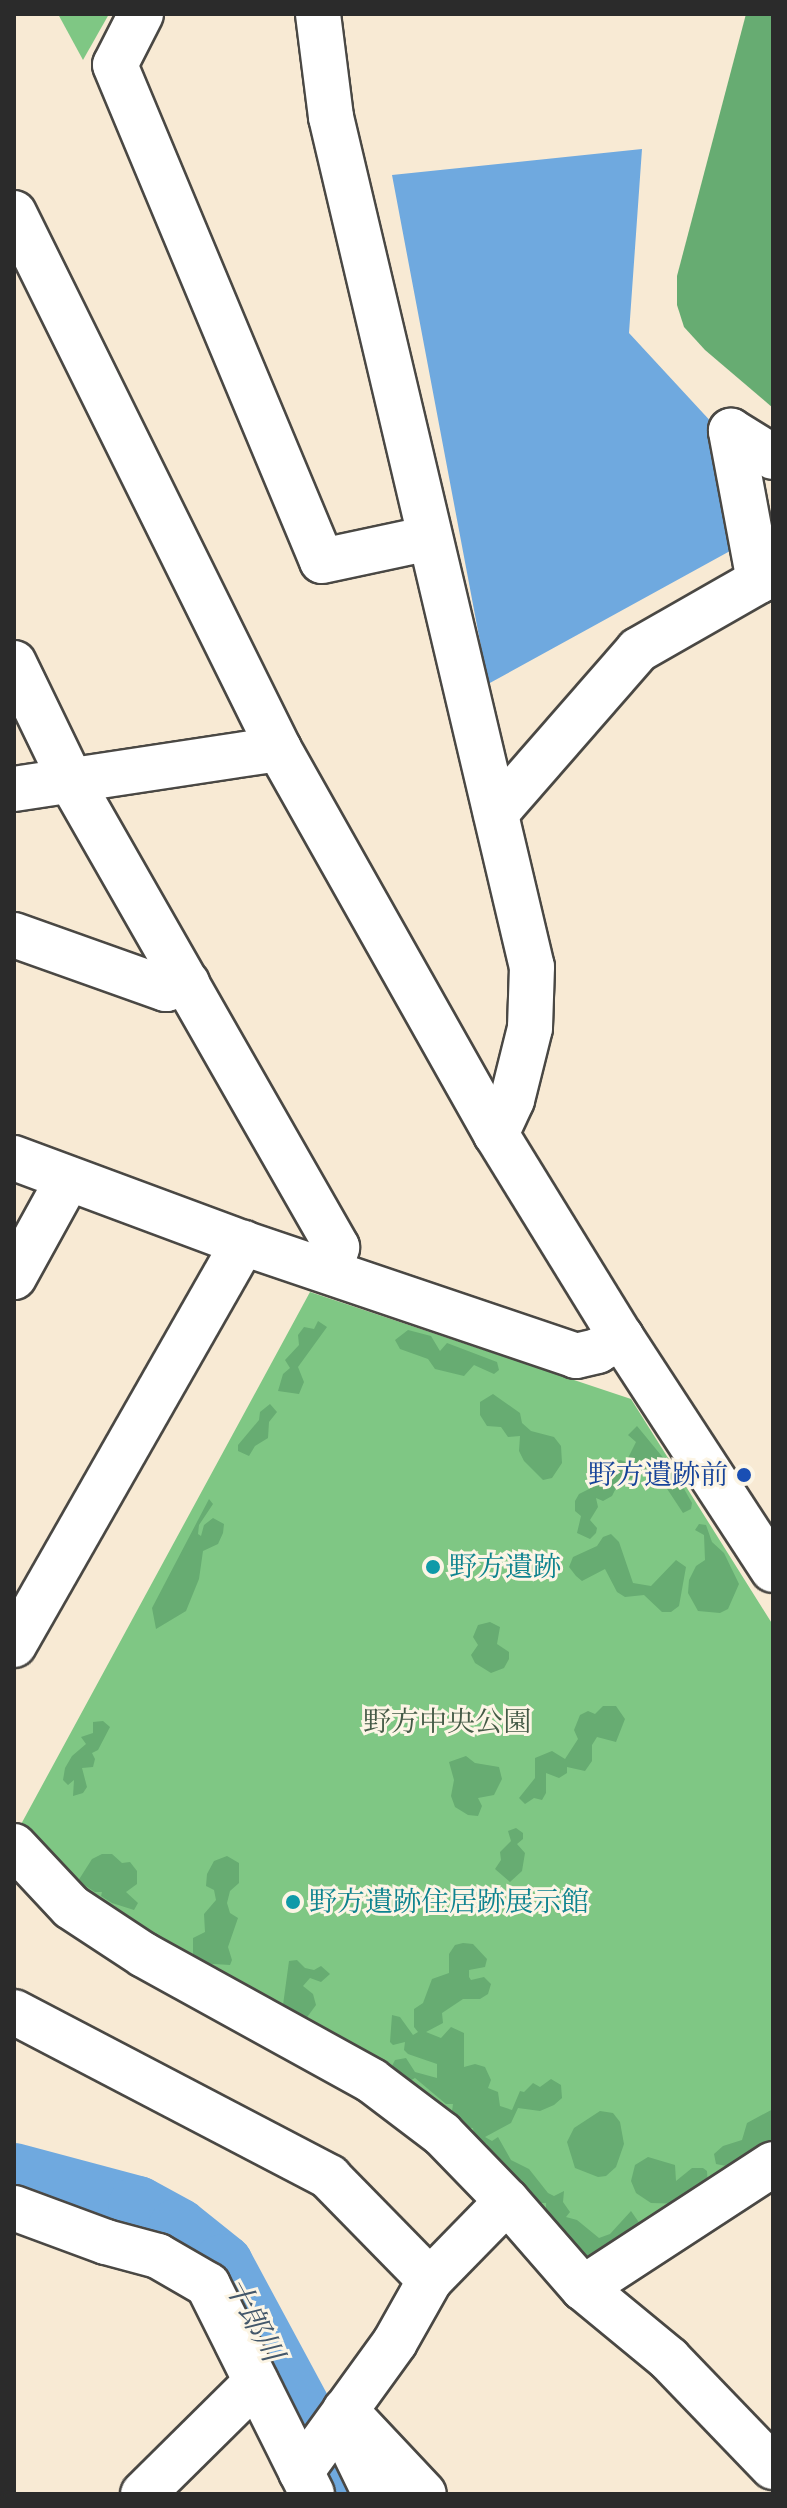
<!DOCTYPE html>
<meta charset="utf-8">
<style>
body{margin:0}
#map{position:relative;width:787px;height:2508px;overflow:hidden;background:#f8ead4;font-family:Cardo,"Noto Serif JP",serif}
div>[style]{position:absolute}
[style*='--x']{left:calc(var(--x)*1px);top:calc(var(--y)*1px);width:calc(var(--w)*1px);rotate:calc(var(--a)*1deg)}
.green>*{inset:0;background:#7fc784}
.forest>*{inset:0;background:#67ac72}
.water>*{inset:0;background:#6fa9df}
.river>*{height:60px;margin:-30px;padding:0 30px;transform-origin:30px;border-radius:30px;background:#6fa9df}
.roads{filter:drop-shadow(2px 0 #4a4844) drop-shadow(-2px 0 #4a4844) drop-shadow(0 2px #4a4844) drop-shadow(0 -2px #4a4844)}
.minor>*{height:44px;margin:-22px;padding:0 22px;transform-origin:22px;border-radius:22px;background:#fff}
.dots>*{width:22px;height:22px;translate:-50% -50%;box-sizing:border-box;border:4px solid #fcf5e5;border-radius:50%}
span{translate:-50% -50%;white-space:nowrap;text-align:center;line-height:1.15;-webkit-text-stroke:6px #fcf5e5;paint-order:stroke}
.transit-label{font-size:28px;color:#164399}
.right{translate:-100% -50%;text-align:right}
.culture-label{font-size:28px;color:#0d838f}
.left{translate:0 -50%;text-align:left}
.park-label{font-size:28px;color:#445a46}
.water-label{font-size:30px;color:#43576a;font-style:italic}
.frame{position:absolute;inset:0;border:16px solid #2b2b2b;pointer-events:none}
</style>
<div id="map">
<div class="green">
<i style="clip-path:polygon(58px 14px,109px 14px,83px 60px)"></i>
<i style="clip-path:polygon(310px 1292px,631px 1399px,773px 1625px,773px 2143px,588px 2262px,381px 2065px,262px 1994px,83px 1898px,19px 1828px)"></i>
</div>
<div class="forest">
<i style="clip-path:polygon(746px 14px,773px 14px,773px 408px,705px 350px,684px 327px,677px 305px,677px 276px)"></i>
<i style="clip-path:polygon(318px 1321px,327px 1327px,298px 1367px,304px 1382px,299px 1394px,278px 1391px,283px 1374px,290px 1368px,285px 1360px,299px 1345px,298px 1335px,304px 1327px,314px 1329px)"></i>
<i style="clip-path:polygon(408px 1330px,431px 1336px,440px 1351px,447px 1343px,497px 1362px,499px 1370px,494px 1374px,474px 1365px,464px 1376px,435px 1369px,428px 1359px,400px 1349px,395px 1340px)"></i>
<i style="clip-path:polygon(493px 1394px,520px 1413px,522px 1423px,531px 1431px,554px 1437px,561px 1446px,562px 1463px,552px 1478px,543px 1480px,524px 1461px,519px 1451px,520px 1436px,508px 1437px,501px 1427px,487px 1426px,480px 1415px,480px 1402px)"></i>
<i style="clip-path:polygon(270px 1404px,277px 1412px,269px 1422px,268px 1438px,255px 1446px,249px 1456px,238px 1451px,238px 1445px,259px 1420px,260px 1412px)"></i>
<i style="clip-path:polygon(637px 1426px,674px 1471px,692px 1503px,691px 1509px,683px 1513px,654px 1469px,630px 1479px,621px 1487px,617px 1486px,612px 1496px,603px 1501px,596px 1498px,598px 1507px,590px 1520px,597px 1528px,596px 1533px,590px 1539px,577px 1533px,581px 1516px,575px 1511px,575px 1501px,579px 1494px,593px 1487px,600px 1473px,609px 1472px,613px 1464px,620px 1460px,626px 1462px,636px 1442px,628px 1435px)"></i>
<i style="clip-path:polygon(209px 1499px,213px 1504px,199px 1525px,198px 1534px,201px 1536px,204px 1525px,213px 1518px,224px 1524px,223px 1533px,218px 1544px,203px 1551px,199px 1579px,186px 1611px,156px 1629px,152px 1608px)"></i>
<i style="clip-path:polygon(699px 1524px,706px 1525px,712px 1542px,724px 1553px,739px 1584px,728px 1609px,720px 1613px,698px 1611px,688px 1593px,689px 1580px,696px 1566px,705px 1560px,704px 1535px,695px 1530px)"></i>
<i style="clip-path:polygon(611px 1534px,619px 1542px,633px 1583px,651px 1586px,676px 1560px,686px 1567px,679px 1606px,671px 1612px,662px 1612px,644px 1595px,625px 1597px,617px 1592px,605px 1569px,582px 1581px,576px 1576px,569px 1567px,573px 1557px,597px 1546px,603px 1537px)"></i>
<i style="clip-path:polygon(490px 1622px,500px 1627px,497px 1644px,509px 1652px,509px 1659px,504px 1668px,491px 1673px,475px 1663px,471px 1655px,478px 1645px,473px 1637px,478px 1625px)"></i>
<i style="clip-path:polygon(603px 1706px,616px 1706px,625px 1719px,616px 1742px,597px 1737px,592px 1745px,592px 1761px,585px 1771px,567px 1767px,567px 1773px,559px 1778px,546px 1773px,546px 1793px,542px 1800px,534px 1798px,525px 1804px,519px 1798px,535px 1778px,535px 1758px,552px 1751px,565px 1759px,578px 1739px,574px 1730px,580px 1715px,588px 1711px,595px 1714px)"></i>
<i style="clip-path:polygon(103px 1721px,110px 1727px,98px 1750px,92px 1753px,95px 1759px,93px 1767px,82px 1768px,87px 1787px,83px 1793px,73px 1796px,74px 1780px,68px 1785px,63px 1780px,65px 1768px,72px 1756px,86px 1744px,81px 1737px,93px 1733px,93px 1722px)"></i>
<i style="clip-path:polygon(466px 1756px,475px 1763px,499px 1767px,502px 1779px,494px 1795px,478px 1798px,482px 1806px,478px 1816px,468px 1815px,455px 1807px,451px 1796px,454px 1780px,449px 1762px)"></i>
<i style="clip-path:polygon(516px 1828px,523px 1833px,523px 1839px,517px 1844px,525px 1853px,522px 1871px,510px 1882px,495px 1869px,501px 1860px,500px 1852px,511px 1841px,508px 1831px)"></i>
<i style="clip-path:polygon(102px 1854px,112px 1854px,122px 1863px,130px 1862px,137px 1871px,137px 1884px,126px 1892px,138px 1903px,134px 1910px,112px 1903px,101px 1896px,102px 1892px,95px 1892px,78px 1881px,92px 1859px)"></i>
<i style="clip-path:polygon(227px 1856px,239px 1863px,239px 1883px,230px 1891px,227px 1903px,230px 1913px,238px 1918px,228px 1947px,232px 1960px,230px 1965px,198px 1963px,193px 1957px,193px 1938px,205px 1932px,204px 1914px,216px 1900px,214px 1890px,206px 1886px,207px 1874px,214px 1861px)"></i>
<i style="clip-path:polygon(463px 1943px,473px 1944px,487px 1959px,485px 1967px,469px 1970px,469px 1977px,471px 1980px,484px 1977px,491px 1984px,488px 1994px,480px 1999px,463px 1999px,442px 2013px,443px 2023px,426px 2032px,441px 2038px,451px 2027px,464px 2033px,464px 2067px,475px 2064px,485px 2067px,491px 2080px,488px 2088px,498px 2092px,500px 2106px,512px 2110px,520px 2091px,524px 2092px,533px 2083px,540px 2087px,551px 2079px,561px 2085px,562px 2098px,554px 2105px,540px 2111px,518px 2108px,511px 2123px,485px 2137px,492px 2141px,498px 2137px,511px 2160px,529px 2169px,548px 2193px,554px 2196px,564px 2191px,563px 2202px,570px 2212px,566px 2217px,577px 2220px,599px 2238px,610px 2234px,631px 2211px,640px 2224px,638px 2233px,627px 2233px,625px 2243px,594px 2259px,579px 2254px,546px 2211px,546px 2203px,537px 2203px,487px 2154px,487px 2144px,475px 2141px,473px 2128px,460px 2127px,451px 2118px,453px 2104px,446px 2104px,415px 2078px,406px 2083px,390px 2070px,395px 2060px,406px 2058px,415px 2072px,437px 2078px,437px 2064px,408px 2054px,404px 2050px,405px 2042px,393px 2045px,390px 2042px,392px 2015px,400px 2017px,413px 2035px,418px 2032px,414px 2027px,414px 2009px,423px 2003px,432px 1979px,449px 1973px,449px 1954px,455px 1945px)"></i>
<i style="clip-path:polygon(297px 1960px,305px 1968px,314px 1970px,321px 1966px,330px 1974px,321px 1982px,310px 1978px,303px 1986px,313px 1994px,316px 2005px,305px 2020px,284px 2011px,283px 2005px,289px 1961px)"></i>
<i style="clip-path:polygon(773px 2109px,773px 2144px,737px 2168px,716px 2164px,714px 2154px,723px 2146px,742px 2140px,747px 2123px)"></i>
<i style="clip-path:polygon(600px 2111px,613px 2113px,620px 2122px,624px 2144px,616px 2167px,606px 2176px,598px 2177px,575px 2168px,567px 2142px,574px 2128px)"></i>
<i style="clip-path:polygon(648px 2157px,675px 2165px,676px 2181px,692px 2168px,703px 2168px,707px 2171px,708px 2186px,687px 2204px,651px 2203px,636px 2193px,631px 2181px,635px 2165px)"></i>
</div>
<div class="water">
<i style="clip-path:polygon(642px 149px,629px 333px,715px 426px,730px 551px,488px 684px,392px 175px)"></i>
</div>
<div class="river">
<i style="--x:14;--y:2173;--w:128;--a:14.9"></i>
<i style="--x:138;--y:2206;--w:46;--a:28.8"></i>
<i style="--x:178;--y:2228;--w:58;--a:38.7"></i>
<i style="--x:223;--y:2264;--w:261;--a:61.7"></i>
</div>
<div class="roads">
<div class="minor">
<i style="--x:141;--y:14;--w:57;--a:117"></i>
<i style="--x:115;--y:65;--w:537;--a:67.35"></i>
<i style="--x:322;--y:561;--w:109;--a:-12.1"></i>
<i style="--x:318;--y:14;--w:104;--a:82.8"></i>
<i style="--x:331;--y:117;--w:873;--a:76.7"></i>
<i style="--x:532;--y:967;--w:61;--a:91.9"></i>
<i style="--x:530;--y:1028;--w:74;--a:104"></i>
<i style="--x:512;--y:1100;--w:38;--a:115"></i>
<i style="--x:14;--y:213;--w:598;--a:63.69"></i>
<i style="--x:279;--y:749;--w:442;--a:60.6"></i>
<i style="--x:496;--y:1134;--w:238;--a:58.4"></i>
<i style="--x:621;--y:1337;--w:278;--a:56.9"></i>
<i style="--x:14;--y:663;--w:131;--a:64.2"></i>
<i style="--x:71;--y:781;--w:537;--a:60.28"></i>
<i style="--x:337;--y:1247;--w:25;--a:104"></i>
<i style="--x:14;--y:789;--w:268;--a:-8.6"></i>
<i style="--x:496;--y:813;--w:216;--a:-48.9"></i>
<i style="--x:638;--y:650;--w:139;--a:-29.7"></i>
<i style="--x:759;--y:581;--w:153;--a:-100.6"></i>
<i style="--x:731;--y:431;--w:49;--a:31.8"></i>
<i style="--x:14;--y:935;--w:161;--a:19.6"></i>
<i style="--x:166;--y:989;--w:22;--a:-16"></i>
<i style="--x:14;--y:1158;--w:244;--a:20.4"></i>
<i style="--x:243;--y:1243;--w:352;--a:18.7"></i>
<i style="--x:576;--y:1356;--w:22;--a:-13"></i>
<i style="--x:597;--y:1351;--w:28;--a:-30"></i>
<i style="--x:14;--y:1277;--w:112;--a:-61.1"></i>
<i style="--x:14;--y:1645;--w:463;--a:-60.3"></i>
<i style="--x:14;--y:1846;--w:83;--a:46.9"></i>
<i style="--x:71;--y:1907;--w:87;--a:33.3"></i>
<i style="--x:144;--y:1955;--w:260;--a:28.9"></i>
<i style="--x:372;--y:2081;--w:88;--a:37.1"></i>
<i style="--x:442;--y:2134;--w:93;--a:45.9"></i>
<i style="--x:507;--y:2201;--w:116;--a:48.9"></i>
<i style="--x:583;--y:2288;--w:112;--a:39.5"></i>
<i style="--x:669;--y:2359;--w:150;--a:46.1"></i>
<i style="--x:14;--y:2012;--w:356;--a:27.6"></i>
<i style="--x:329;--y:2177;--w:144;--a:45.6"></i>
<i style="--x:14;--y:2208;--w:98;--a:20.3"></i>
<i style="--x:106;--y:2242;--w:54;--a:15.1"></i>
<i style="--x:158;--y:2256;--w:58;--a:30.1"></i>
<i style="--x:208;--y:2285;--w:233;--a:63.5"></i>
<i style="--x:583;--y:2288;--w:227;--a:-33.1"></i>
<i style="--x:345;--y:2410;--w:115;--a:46.8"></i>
<i style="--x:342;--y:2426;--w:76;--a:64.1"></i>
<i style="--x:301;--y:2472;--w:160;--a:-54.1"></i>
<i style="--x:395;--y:2342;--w:71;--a:-60.6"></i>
<i style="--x:430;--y:2280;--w:110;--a:-45.7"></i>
<i style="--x:143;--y:2494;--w:159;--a:-44.7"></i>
</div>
</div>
<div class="dots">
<i style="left:744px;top:1475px;background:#1a4fb4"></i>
<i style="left:433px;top:1567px;background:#0f9aa8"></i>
<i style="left:293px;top:1902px;background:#0f9aa8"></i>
</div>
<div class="transit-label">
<span class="right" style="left:728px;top:1475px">野方遺跡前</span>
</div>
<div class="culture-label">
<span class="left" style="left:449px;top:1567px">野方遺跡</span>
<span class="left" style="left:309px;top:1902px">野方遺跡住居跡展示館</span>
</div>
<div class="park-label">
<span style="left:447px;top:1722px">野方中央公園</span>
</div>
<div class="water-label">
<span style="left:253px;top:2320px;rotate:62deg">十郎川</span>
</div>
<div class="frame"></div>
</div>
